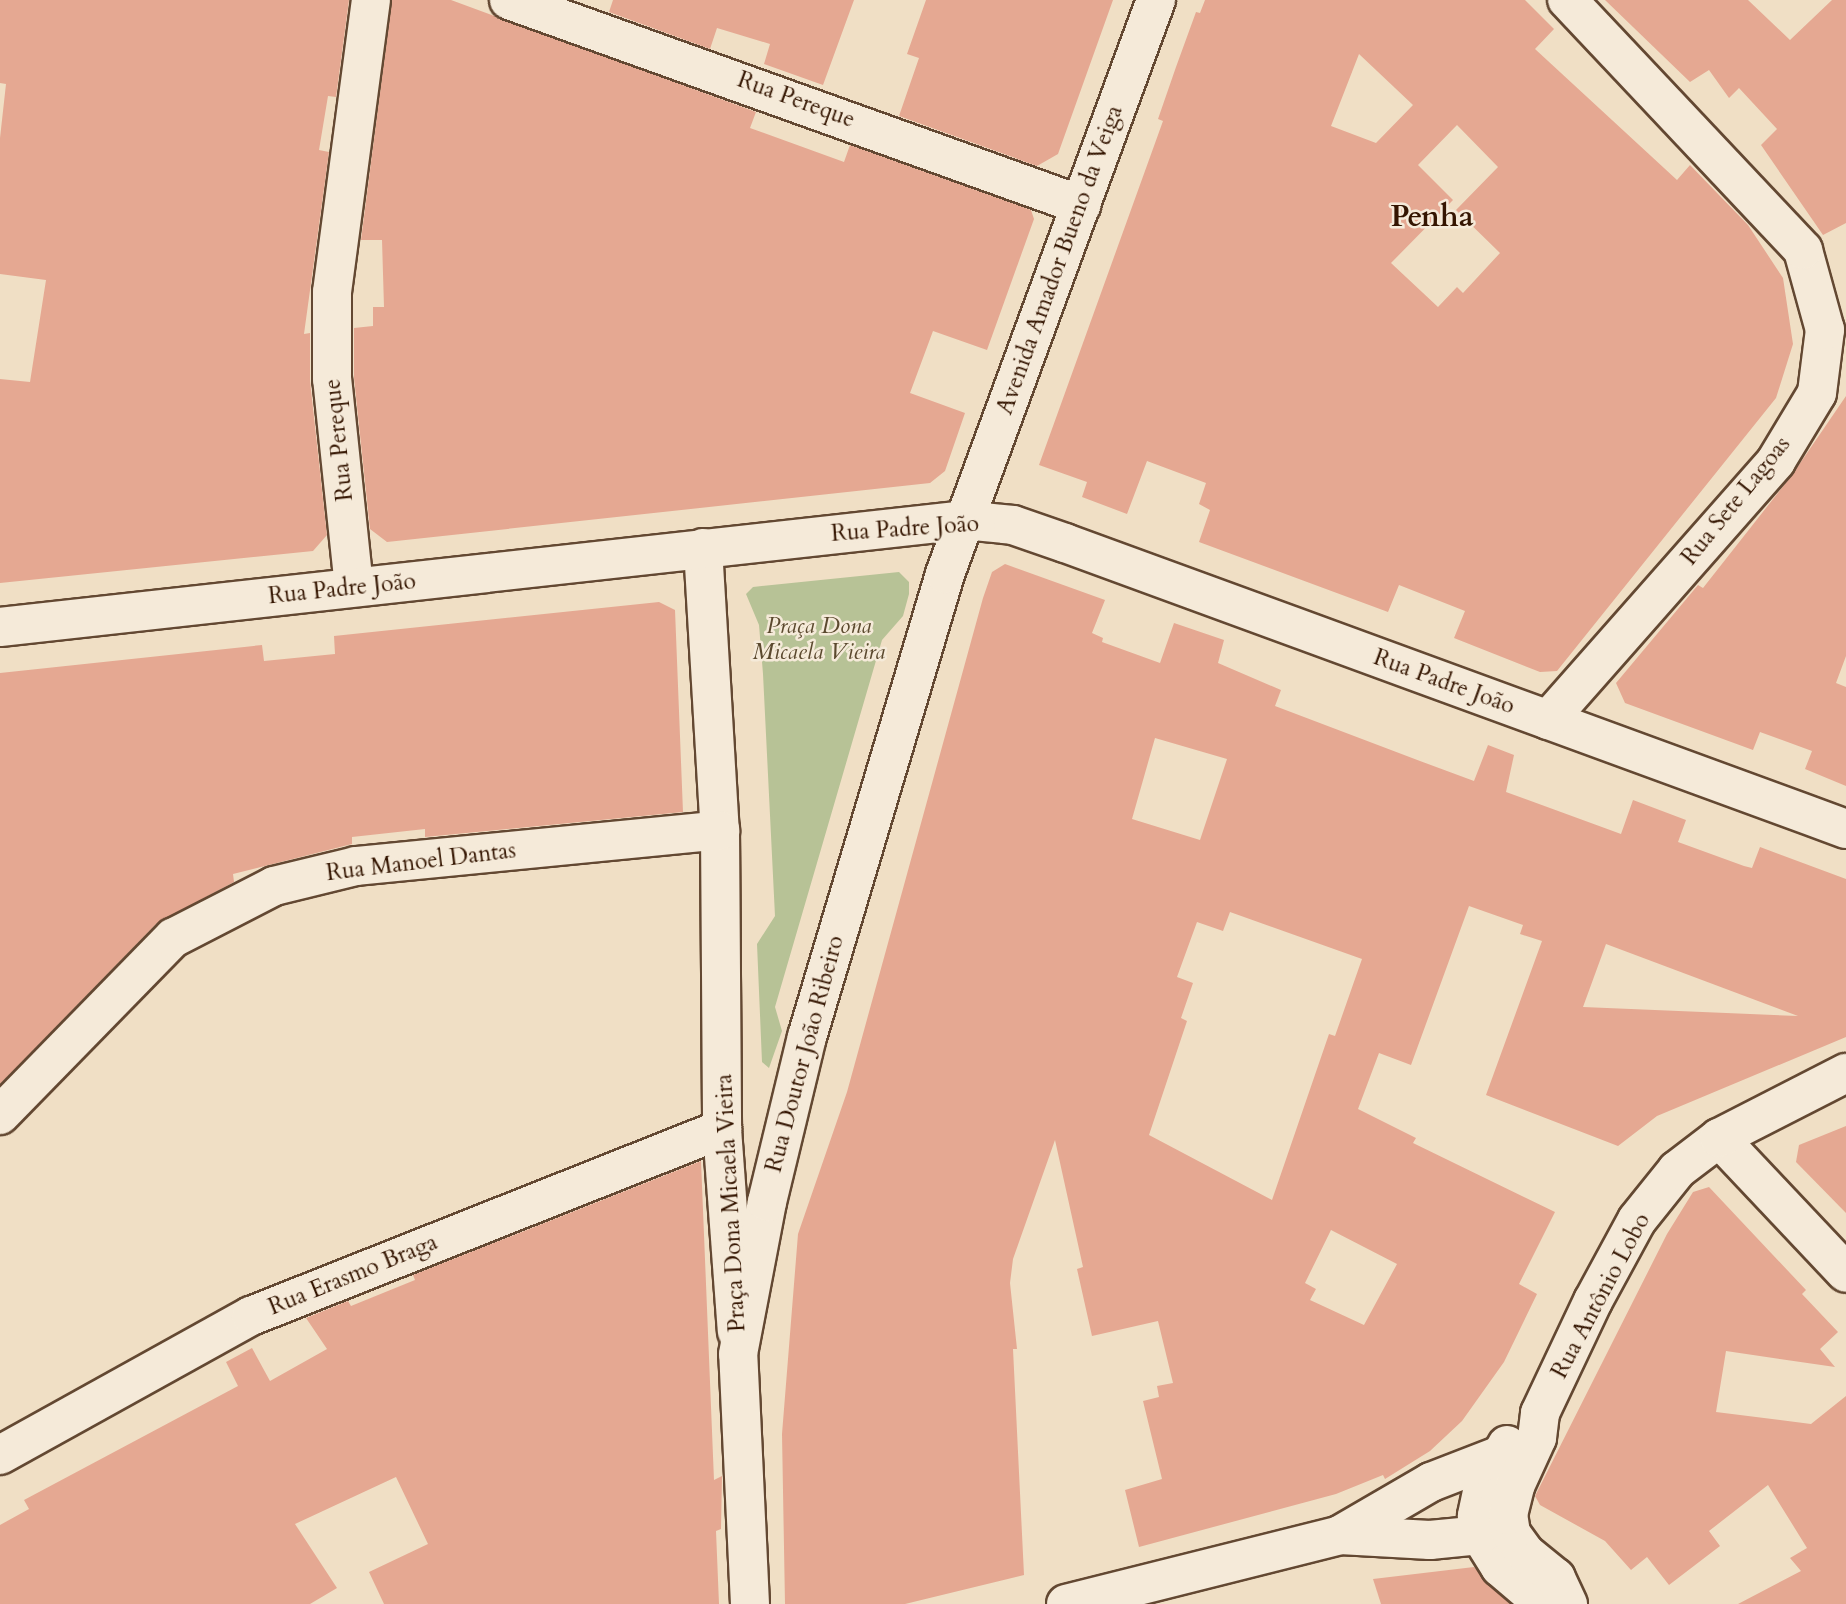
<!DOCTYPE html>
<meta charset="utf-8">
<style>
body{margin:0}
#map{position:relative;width:1846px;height:1604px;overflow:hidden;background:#f0dfc5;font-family:Cardo,serif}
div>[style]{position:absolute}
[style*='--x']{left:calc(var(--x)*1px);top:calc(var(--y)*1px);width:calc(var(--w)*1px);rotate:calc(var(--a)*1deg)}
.green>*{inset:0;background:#b7c296}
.building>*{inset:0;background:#e5a892}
.roads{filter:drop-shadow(2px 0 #634832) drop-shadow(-2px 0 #634832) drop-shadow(0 2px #634832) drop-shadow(0 -2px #634832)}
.minor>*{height:38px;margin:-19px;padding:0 19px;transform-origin:19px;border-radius:19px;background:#f5ead9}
.secondary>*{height:38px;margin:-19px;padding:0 19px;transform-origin:19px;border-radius:19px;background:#f5ead9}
span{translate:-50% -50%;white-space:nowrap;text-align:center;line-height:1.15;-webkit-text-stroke:5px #f5ead9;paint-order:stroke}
.street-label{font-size:23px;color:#341501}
.park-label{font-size:23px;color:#5b492e;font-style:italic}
.district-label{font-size:30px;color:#341501;font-weight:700}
</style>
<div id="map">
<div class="green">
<i style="clip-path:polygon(899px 572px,909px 582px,909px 594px,903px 616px,882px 640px,775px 1007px,782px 1031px,769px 1068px,762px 1062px,757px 944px,775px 916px,763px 674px,759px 625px,746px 594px,753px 587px)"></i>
</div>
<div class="building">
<i style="clip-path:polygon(0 0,349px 0,336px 97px,328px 96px,319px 150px,329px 152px,304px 334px,310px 333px,310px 381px,327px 535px,313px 551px,0 583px,0 379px,30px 382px,46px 280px,0 274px,0 138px,6px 84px,0 83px)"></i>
<i style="clip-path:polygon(392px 0,451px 0,756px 112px,750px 128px,844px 162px,850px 145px,1031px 210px,1034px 219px,987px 350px,933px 331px,910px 393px,965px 413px,945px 471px,930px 483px,387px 542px,370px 529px,354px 378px,354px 328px,373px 326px,373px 307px,384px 307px,382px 240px,361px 240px)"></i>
<i style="clip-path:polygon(613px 0,854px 0,823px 85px,764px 64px,770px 44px,717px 28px,710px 49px,609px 12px)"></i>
<i style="clip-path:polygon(926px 0,1113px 0,1058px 154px,1037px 166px,899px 116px,919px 58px,907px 54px)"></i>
<i style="clip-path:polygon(evenodd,1205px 0,1525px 0,1554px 29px,1535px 49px,1677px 180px,1690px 165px,1748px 225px,1783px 278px,1793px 344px,1776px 398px,1557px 671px,1540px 672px,1454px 638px,1465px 611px,1399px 585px,1388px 612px,1199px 542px,1210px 510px,1199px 504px,1206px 483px,1147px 461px,1127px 514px,1082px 497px,1087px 482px,1039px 465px,1163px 121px,1158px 119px,1176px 67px,1196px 12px,1200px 13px,1205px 0,1359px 54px,1413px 105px,1376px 143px,1331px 126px,1359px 54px,1205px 0,1457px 125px,1498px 167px,1456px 210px,1500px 253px,1463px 293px,1457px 287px,1438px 307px,1391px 263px,1453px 200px,1418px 165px,1457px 125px)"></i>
<i style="clip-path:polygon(1605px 0,1748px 0,1790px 40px,1832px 0,1846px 0,1846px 223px,1823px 235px,1761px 145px,1777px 129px,1739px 88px,1729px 98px,1709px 70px,1690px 82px)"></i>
<i style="clip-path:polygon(1846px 396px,1846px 656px,1836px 683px,1846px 687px,1846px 786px,1805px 769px,1812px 751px,1760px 732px,1753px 750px,1625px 703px,1616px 683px,1698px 585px,1703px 588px,1792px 475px)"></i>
<i style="clip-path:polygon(evenodd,1005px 564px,1105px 600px,1092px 633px,1103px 638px,1102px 642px,1160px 663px,1174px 623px,1224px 640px,1218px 663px,1281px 690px,1275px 706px,1420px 761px,1474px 781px,1488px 745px,1514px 755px,1506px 792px,1621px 834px,1633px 800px,1686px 820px,1678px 842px,1744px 866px,1752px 868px,1760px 847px,1846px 879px,1846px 1037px,1657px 1116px,1618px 1146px,1486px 1095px,1542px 941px,1520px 934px,1523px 925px,1469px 906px,1411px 1065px,1379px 1053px,1358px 1109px,1416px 1138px,1413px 1143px,1555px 1212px,1519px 1284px,1537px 1294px,1504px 1362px,1462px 1421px,1430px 1451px,1385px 1479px,1383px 1475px,1336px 1494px,1139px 1547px,1125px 1490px,1162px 1479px,1143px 1401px,1159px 1397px,1157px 1386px,1173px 1383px,1158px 1321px,1092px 1336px,1077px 1269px,1083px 1267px,1055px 1140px,1013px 1259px,1010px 1283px,1017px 1349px,1013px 1349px,1024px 1575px,905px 1604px,785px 1604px,782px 1434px,798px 1234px,847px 1092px,983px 598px,992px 572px,1005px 564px,1155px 738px,1227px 759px,1200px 840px,1132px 819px,1155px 738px,1005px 564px,1230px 912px,1362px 959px,1335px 1036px,1329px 1034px,1272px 1200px,1149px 1135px,1187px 1021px,1181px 1018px,1193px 983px,1177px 977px,1197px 922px,1223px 931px,1230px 912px,1005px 564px,1606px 944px,1798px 1016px,1583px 1007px,1606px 944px,1005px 564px,1331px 1230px,1397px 1264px,1364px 1325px,1310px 1300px,1316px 1289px,1305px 1283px,1331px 1230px)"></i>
<i style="clip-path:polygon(659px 602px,675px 610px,683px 812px,425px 837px,425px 829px,352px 837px,352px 844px,233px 874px,234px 882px,157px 923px,0 1084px,0 673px,262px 645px,264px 661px,335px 654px,334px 636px)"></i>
<i style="clip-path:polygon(1846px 1126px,1846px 1213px,1796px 1162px,1799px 1145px)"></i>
<i style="clip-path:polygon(701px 1161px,714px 1480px,722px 1476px,721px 1529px,716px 1531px,719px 1604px,384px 1604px,369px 1572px,428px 1544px,396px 1477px,295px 1524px,337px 1588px,310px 1604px,0 1604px,0 1525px,29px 1509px,24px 1500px,238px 1386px,226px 1362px,252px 1348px,270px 1381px,327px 1349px,306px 1318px,348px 1301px,351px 1306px,415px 1280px,413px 1275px)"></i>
<i style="clip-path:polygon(1709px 1187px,1806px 1290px,1802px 1294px,1838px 1332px,1820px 1349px,1835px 1367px,1726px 1351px,1716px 1412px,1811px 1424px,1846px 1396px,1846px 1604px,1738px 1604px,1801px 1571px,1790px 1558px,1807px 1548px,1768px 1485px,1709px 1531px,1720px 1546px,1669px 1585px,1647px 1557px,1631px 1570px,1605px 1541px,1540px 1505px,1535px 1496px,1667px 1234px,1693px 1192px)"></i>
<i style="clip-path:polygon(1474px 1567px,1510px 1604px,1381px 1604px,1373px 1579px)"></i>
</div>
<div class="roads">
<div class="minor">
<i style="--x:509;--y:0;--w:608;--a:19.72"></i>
<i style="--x:703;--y:548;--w:283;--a:86.6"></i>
<i style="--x:720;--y:830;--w:299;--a:89.6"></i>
<i style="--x:722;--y:1129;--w:203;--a:85.8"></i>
<i style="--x:354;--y:587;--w:209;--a:-96"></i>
<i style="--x:332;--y:379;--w:87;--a:-90"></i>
<i style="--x:332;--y:292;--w:295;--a:-82.4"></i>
<i style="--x:0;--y:627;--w:970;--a:-6.33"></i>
<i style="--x:964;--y:520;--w:49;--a:5.8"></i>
<i style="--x:1013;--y:525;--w:55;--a:19.1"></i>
<i style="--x:1065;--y:543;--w:832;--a:20.11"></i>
<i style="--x:1548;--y:720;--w:345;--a:-48.6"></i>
<i style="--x:1776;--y:461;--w:79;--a:-58.9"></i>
<i style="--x:1817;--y:393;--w:64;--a:-82.8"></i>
<i style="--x:1825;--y:330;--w:83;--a:-105.4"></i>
<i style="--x:1803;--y:250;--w:344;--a:-133.3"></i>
<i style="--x:0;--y:1115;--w:248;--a:-45.7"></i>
<i style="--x:173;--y:938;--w:114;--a:-27.2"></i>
<i style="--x:274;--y:886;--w:84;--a:-13.7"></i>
<i style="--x:356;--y:866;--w:366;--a:-5.6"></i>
<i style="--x:1719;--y:1138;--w:185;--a:46.7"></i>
<i style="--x:1507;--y:1445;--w:48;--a:119.7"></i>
<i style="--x:1483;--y:1487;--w:30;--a:102"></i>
<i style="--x:1477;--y:1516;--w:19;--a:81"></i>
<i style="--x:1480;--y:1535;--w:38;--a:58"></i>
<i style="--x:1500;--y:1567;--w:46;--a:40.6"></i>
<i style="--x:1535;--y:1597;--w:30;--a:8"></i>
<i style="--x:0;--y:1455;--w:287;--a:-29"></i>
<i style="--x:251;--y:1316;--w:507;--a:-21.65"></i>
<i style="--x:1340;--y:1535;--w:90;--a:3.2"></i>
<i style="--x:1430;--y:1540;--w:50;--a:-5.7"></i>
<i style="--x:1066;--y:1604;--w:283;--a:-14.1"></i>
<i style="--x:1340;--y:1535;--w:105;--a:-30.2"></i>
<i style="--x:1431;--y:1482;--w:72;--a:-21.2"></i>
<i style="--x:1568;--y:1604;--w:29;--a:-115"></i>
<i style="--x:1556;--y:1578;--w:38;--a:-141"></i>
<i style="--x:1526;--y:1554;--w:26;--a:-126"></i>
<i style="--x:1511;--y:1533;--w:18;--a:-99"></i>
<i style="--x:1508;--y:1515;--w:30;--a:-76"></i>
<i style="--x:1515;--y:1486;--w:53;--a:-65.4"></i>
<i style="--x:1537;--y:1438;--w:25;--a:-83"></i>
<i style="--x:1540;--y:1413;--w:124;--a:-64.7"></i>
<i style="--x:1593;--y:1301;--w:92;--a:-61.5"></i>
<i style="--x:1637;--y:1220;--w:64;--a:-51.3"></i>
<i style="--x:1677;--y:1170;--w:53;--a:-37.3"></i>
<i style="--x:1719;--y:1138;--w:143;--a:-27.1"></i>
</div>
<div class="secondary">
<i style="--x:750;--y:1604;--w:250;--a:-92.7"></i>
<i style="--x:738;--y:1354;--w:155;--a:-79.2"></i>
<i style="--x:767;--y:1202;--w:170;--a:-76.4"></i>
<i style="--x:807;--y:1037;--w:483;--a:-73.4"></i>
<i style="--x:945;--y:574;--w:612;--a:-69.82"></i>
</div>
</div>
<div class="street-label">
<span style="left:796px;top:100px;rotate:20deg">Rua Pereque</span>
<span style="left:1060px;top:260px;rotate:-70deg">Avenida Amador Bueno da Veiga</span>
<span style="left:339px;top:440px;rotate:-96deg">Rua Pereque</span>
<span style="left:1736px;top:501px;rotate:-51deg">Rua Sete Lagoas</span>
<span style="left:905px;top:529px;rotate:-4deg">Rua Padre João</span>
<span style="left:342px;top:589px;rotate:-6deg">Rua Padre João</span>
<span style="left:1444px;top:682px;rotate:20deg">Rua Padre João</span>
<span style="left:421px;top:862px;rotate:-7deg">Rua Manoel Dantas</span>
<span style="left:805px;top:1054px;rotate:-75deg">Rua Doutor João Ribeiro</span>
<span style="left:731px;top:1203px;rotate:-93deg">Praça Dona Micaela Vieira</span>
<span style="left:353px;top:1275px;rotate:-22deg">Rua Erasmo Braga</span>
<span style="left:1601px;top:1296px;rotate:-62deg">Rua Antônio Lobo</span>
</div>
<div class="park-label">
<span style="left:819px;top:639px">Praça Dona<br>Micaela Vieira</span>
</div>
<div class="district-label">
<span style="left:1432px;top:217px">Penha</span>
</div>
</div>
